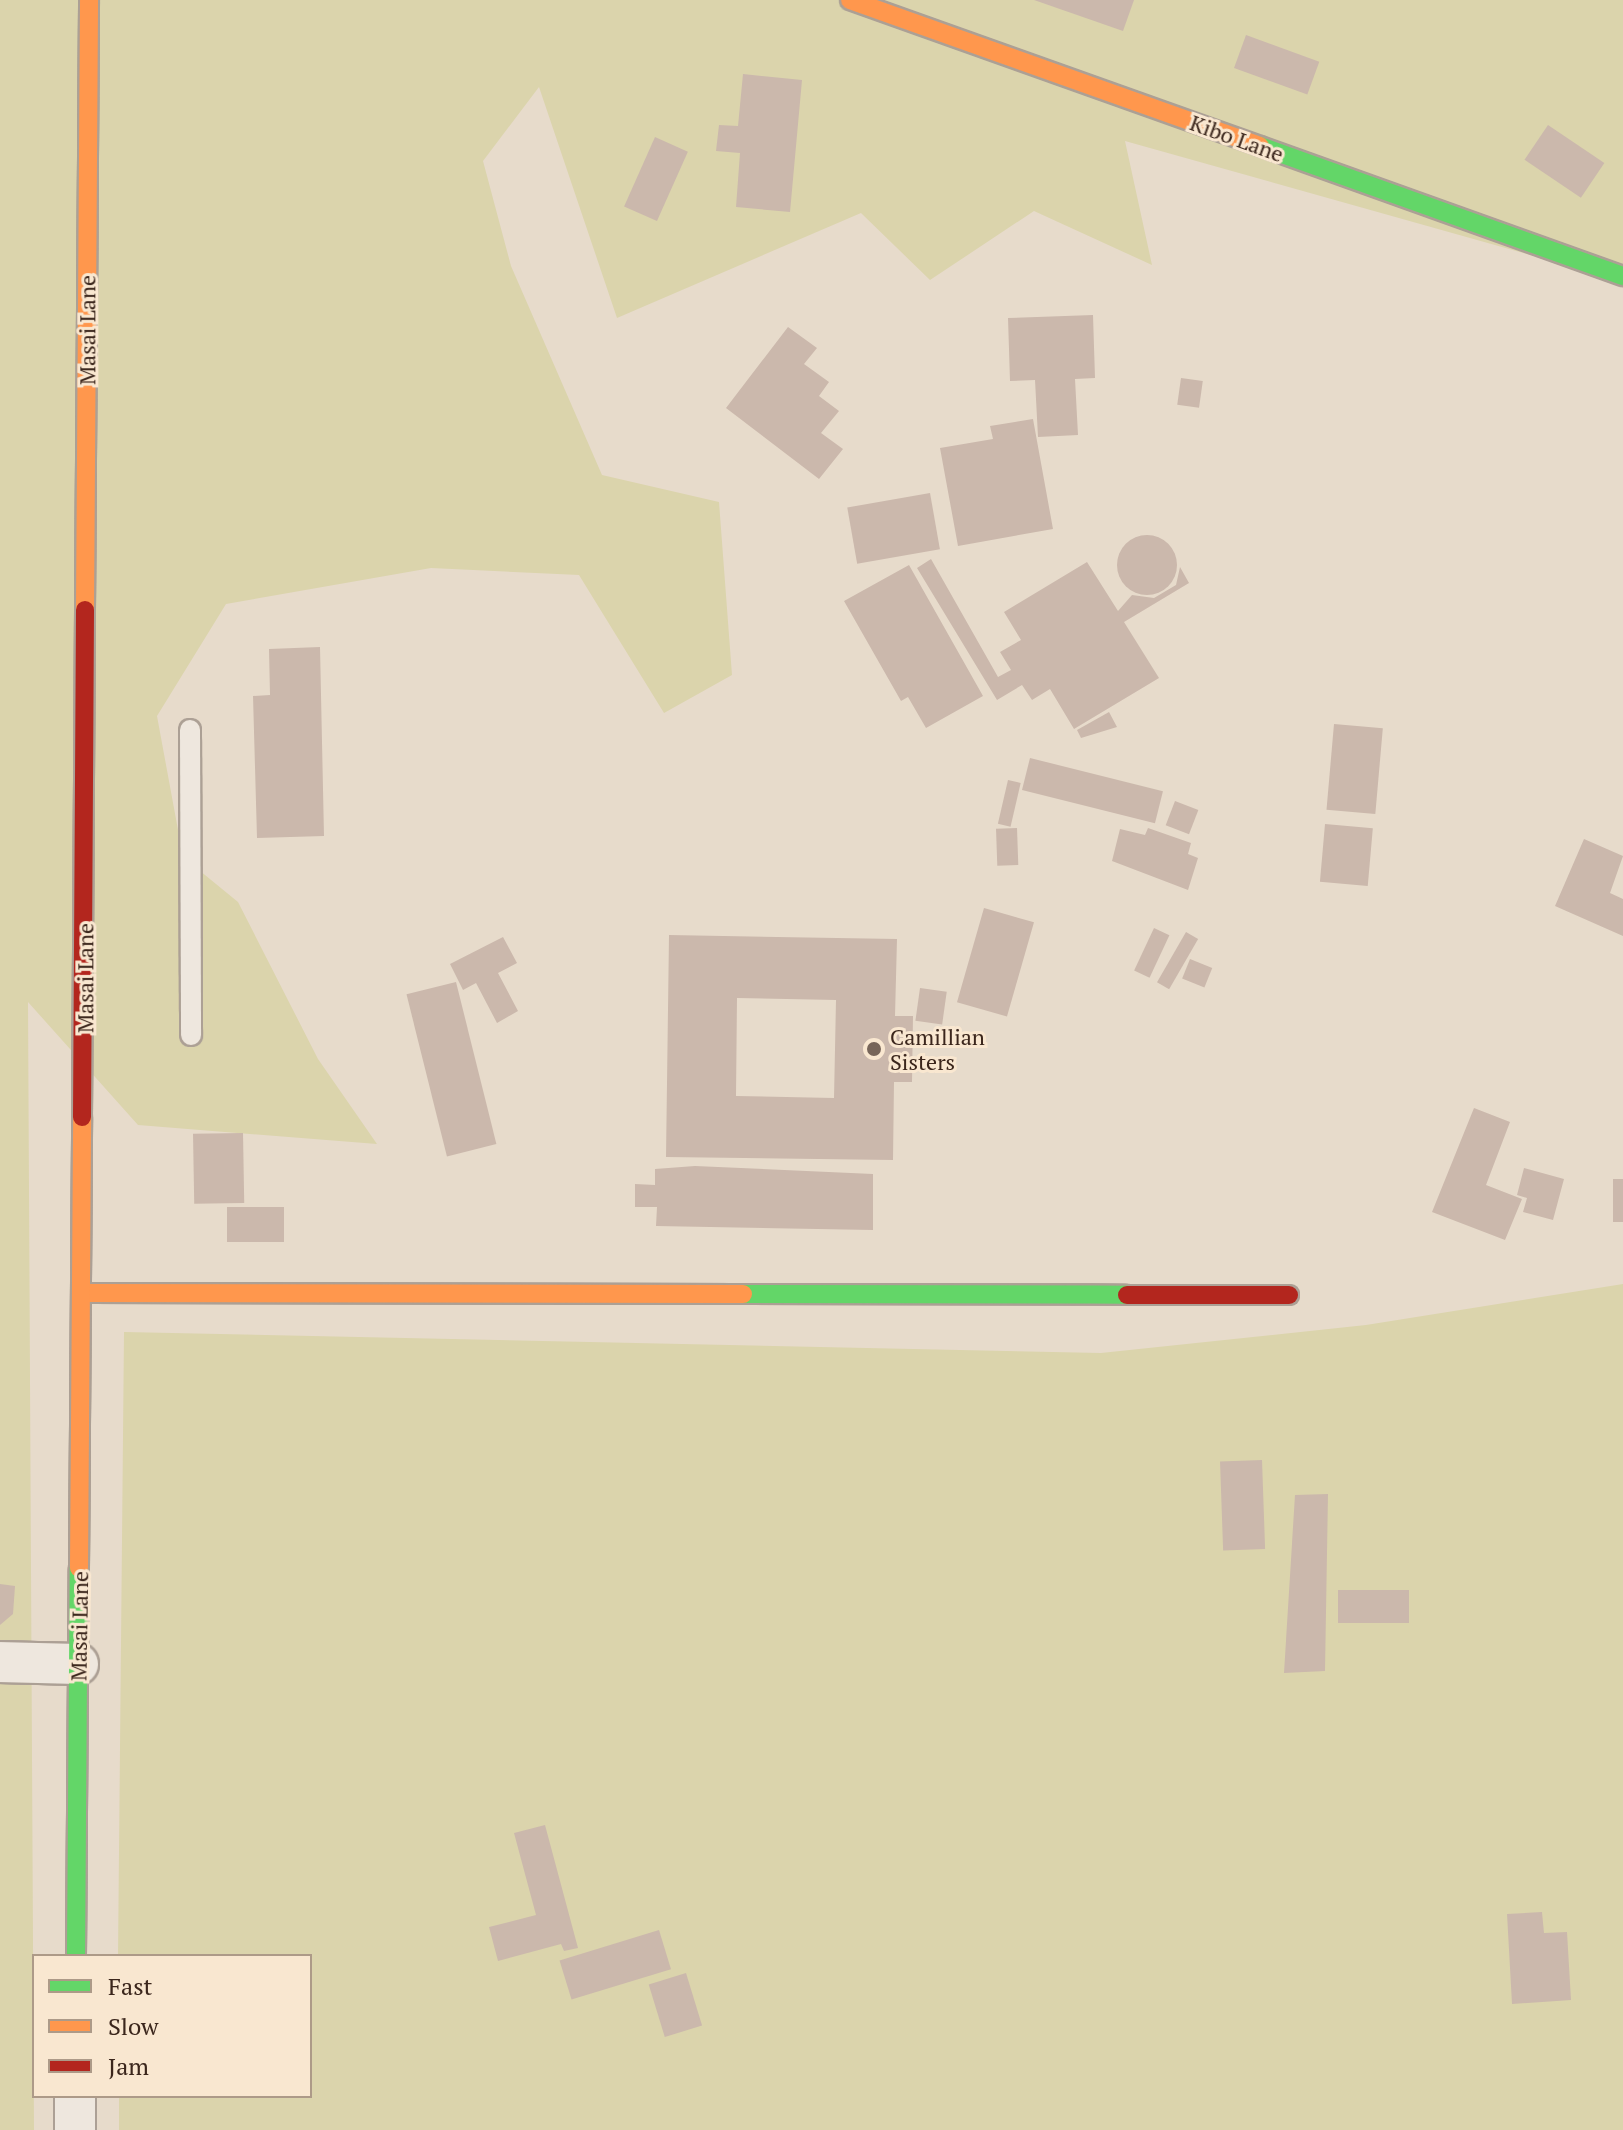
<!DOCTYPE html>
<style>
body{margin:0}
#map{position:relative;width:1623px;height:2130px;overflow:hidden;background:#e7dbcb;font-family:"PT Serif",serif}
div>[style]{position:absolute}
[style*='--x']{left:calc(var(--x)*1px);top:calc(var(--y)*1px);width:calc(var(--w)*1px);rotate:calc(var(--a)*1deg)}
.green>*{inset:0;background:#dbd4ac}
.building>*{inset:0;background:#cbb8ac;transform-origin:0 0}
.round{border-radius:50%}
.roads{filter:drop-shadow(2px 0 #aca095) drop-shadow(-2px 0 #aca095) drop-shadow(0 2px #aca095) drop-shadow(0 -2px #aca095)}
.lane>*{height:20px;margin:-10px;padding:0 10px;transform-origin:10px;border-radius:10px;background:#eee7de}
.street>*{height:40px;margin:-20px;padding:0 20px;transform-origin:20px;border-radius:20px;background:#eee7de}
.fast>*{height:18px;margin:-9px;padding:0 9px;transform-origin:9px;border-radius:9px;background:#63d668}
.slow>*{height:18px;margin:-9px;padding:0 9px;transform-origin:9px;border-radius:9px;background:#ff974d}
.jam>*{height:18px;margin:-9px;padding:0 9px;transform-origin:9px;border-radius:9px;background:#b3261e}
.dots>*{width:22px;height:22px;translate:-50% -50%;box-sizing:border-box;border:4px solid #f9e7d0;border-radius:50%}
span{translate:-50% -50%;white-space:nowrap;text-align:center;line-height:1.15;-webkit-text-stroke:6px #f9e7d0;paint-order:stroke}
.street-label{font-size:22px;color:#3b261c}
.poi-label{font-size:22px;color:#3b261c}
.left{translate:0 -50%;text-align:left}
.legend{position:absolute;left:32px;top:1954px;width:280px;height:144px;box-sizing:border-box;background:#f9e7d0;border:2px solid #ad9a88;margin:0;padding:10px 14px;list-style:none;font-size:24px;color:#3b261c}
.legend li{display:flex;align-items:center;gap:16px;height:40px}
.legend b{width:40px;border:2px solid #ad9a88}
</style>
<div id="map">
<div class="green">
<i style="clip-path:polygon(0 0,1623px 0,1623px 281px,1125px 141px,1152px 265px,1034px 211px,930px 280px,861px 213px,617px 318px,539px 87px,483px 161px,511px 266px,602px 475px,719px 502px,732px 675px,664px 713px,579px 575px,431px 568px,226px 604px,157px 716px,183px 857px,238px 902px,318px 1059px,377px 1144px,138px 1125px,28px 1002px,34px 2130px,0 2130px)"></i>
<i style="clip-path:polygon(1623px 1284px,1623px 2130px,119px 2130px,119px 2096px,310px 2096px,310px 1956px,118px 1956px,124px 1332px,1101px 1353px,1366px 1325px)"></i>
</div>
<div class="building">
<i style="clip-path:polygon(1034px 0,1134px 0,1123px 31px)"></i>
<i style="left:1246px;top:35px;width:78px;height:35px;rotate:20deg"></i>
<i style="clip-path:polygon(743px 74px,802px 80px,790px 212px,736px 207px,740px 153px,716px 151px,719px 125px,738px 126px)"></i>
<i style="left:1548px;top:125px;width:68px;height:42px;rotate:34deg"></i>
<i style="left:655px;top:137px;width:36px;height:76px;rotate:24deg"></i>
<i style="clip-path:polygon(1093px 315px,1095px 378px,1075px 379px,1078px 435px,1038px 437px,1035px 380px,1010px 381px,1008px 318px)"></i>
<i style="clip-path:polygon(788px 327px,817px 348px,804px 364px,829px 382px,819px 396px,839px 411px,821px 433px,843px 449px,819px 479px,726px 408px)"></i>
<i style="left:1181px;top:378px;width:22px;height:27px;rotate:8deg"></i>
<i style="clip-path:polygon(1033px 419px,1053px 529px,958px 546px,940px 448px,993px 439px,990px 426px)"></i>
<i style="left:930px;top:493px;width:57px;height:84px;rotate:80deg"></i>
<i class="round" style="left:1117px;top:535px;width:60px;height:60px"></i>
<i style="clip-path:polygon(931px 559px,998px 677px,1011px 670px,1000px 652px,1021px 640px,1004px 612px,1087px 562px,1118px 611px,1132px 595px,1154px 598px,1176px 585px,1180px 567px,1189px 583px,1124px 622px,1159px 678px,1074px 729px,1050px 689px,1032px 700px,1022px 685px,997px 700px,917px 568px)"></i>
<i style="clip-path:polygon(909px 565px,983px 696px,926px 728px,908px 697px,901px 701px,844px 601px)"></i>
<i style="clip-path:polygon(320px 647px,324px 836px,257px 838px,253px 696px,270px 695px,269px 649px)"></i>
<i style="clip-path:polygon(1109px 712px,1117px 727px,1081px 738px,1077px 730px)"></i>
<i style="left:1334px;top:724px;width:49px;height:86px;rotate:5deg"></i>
<i style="left:1030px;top:758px;width:137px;height:33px;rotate:14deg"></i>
<i style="left:1008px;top:780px;width:13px;height:45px;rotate:13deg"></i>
<i style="left:1175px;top:801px;width:25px;height:26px;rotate:21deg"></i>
<i style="left:1325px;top:824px;width:48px;height:58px;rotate:5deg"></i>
<i style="left:1017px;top:828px;width:37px;height:21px;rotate:88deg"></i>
<i style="clip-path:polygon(1148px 828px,1191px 843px,1188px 854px,1198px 858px,1188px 890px,1112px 861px,1120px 829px,1145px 835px)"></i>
<i style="clip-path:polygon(1584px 839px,1623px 856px,1610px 893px,1623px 899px,1623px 936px,1555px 906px)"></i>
<i style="left:984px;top:908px;width:52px;height:98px;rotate:16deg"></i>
<i style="left:1154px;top:928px;width:17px;height:47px;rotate:25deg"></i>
<i style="left:1186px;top:932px;width:14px;height:58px;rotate:30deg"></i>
<i style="clip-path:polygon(evenodd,669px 935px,897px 939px,895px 1016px,913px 1016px,912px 1082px,894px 1082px,893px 1160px,666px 1157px,669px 935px,737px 998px,836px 1000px,834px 1098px,736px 1096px,737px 998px)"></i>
<i style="clip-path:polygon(503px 937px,517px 963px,498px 973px,518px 1011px,497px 1023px,476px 983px,463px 990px,450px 964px)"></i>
<i style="left:1190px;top:959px;width:24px;height:21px;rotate:22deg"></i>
<i style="left:456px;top:982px;width:167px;height:51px;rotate:76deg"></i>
<i style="left:920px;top:988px;width:27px;height:33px;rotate:8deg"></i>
<i style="clip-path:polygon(1474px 1108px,1510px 1122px,1486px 1185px,1522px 1199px,1505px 1240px,1432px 1212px)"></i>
<i style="left:243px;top:1133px;width:70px;height:50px;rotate:89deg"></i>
<i style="clip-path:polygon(695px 1166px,873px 1174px,873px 1230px,656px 1226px,657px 1207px,635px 1207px,635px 1184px,655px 1185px,655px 1169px)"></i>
<i style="clip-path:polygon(1524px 1168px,1564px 1179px,1553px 1220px,1523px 1212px,1527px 1198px,1517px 1195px)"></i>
<i style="left:1613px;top:1179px;width:10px;height:43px"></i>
<i style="left:284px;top:1207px;width:35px;height:57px;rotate:90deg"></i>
<i style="left:1262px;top:1460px;width:89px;height:42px;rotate:88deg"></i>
<i style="clip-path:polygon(1328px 1494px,1325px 1671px,1284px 1673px,1295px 1495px)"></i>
<i style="clip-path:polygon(0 1584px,15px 1586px,13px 1614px,0 1625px)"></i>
<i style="left:1338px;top:1590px;width:71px;height:33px"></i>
<i style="clip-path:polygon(545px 1825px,578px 1948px,564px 1951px,561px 1944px,498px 1961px,489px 1927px,536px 1915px,514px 1833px)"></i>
<i style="clip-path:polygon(1542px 1912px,1544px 1933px,1567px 1932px,1571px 2000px,1512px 2004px,1507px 1914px)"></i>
<i style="left:659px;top:1930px;width:41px;height:104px;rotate:73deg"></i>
<i style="left:686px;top:1973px;width:55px;height:39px;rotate:73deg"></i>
</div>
<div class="roads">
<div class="lane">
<i style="--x:190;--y:730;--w:305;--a:89.8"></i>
</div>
<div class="street">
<i style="--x:0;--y:1662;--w:78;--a:1.5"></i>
<i style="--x:75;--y:2130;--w:34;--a:-90"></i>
</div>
<div class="fast">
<i style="--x:1260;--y:146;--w:386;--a:19.7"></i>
<i style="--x:743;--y:1294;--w:384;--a:0.1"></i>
<i style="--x:76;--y:1956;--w:388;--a:-89.6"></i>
</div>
<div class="slow">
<i style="--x:850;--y:0;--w:435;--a:19.6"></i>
<i style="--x:85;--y:610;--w:610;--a:-89.62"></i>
<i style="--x:84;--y:1293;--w:659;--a:0.09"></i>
<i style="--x:79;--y:1568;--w:451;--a:-89.6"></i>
</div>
<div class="jam">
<i style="--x:82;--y:1117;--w:507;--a:-89.66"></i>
<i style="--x:1127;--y:1295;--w:162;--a:0"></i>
</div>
</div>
<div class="dots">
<i style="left:874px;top:1049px;background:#776559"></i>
</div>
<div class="street-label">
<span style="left:1237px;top:138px;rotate:20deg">Kibo Lane</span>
<span style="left:87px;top:330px;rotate:-90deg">Masai Lane</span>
<span style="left:85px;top:978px;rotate:-90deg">Masai Lane</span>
<span style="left:79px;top:1626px;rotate:-89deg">Masai Lane</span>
</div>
<div class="poi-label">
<span class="left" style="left:890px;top:1049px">Camillian<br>Sisters</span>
</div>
<ul class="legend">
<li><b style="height:10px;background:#63d668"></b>Fast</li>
<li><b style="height:10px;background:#ff974d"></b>Slow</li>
<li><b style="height:10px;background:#b3261e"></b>Jam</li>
</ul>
</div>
